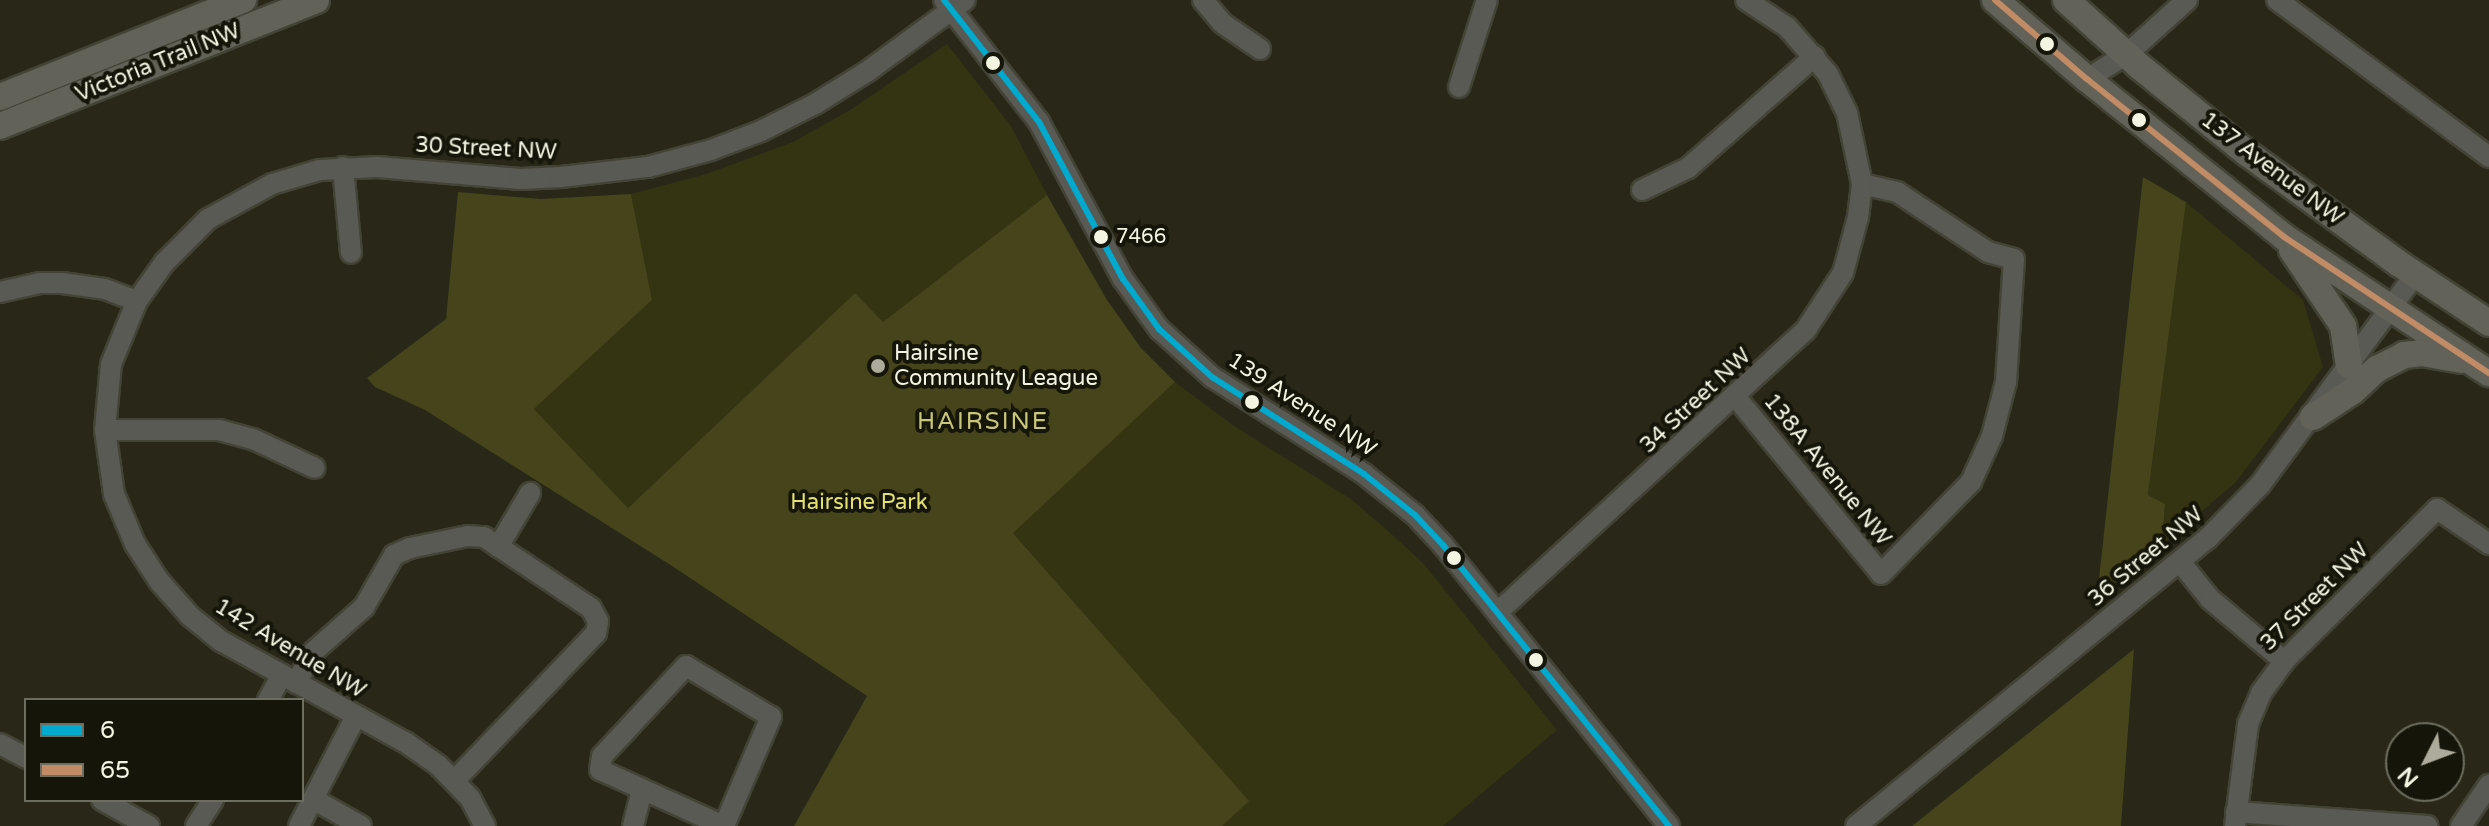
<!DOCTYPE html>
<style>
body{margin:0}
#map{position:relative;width:2489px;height:826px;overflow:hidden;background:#282718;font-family:"Varela Round",sans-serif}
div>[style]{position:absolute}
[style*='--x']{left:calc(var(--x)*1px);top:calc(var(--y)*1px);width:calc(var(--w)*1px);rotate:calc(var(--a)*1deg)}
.built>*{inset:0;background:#343312}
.green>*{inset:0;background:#46441a}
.roads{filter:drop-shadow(2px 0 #434336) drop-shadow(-2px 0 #434336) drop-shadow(0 2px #434336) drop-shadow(0 -2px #434336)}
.minor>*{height:20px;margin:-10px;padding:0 10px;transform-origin:10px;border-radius:10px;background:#5a5a54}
.major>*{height:26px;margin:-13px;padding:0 13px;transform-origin:13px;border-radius:13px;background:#626259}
.bus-1>*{height:6px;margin:-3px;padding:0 3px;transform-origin:3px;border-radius:3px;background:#00a9ce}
.bus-2>*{height:6px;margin:-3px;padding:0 3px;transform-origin:3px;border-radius:3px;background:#c18c65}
.dots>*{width:22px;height:22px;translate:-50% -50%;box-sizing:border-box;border:4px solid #151509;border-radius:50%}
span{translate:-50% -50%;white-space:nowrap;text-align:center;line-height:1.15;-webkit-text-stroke:8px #151509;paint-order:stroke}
.bus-label{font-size:20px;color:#f4f4e3}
.left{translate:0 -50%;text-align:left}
.street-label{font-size:22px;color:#f4f4e3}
.poi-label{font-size:22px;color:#f4f4e3}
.park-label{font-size:22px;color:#e3e172}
.neighbourhood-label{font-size:24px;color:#c8c779;letter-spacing:2px}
.legend{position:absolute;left:24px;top:698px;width:280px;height:104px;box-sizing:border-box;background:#151509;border:2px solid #6e6e60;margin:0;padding:10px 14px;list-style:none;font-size:24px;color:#f4f4e3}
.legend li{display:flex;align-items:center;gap:16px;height:40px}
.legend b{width:40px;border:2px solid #6e6e60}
.north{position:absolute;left:2385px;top:722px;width:80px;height:80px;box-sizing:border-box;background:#151509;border:2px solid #6e6e60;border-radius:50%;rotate:228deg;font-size:22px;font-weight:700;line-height:32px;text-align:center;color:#f4f4e3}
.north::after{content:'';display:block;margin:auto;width:28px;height:36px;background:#adac9c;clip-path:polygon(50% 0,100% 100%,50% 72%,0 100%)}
</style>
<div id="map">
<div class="built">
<i style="clip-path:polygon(947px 44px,1011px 126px,1047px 195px,882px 323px,854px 294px,628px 508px,534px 409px,652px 300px,631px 194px,706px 174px,793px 142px,850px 110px)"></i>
<i style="clip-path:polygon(2186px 202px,2303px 300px,2323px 367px,2235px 483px,2162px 545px,2165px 504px,2148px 496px)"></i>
<i style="clip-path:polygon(1175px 382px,1234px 426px,1351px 499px,1395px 537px,1424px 564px,1557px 730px,1443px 826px,1222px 826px,1248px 801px,1012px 532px)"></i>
</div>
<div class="green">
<i style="clip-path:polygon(2143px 177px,2186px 202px,2148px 495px,2165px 504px,2162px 545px,2097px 597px)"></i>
<i style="clip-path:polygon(458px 192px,541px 199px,631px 194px,652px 300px,534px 409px,628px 508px,855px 293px,883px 322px,1047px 195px,1107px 300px,1141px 348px,1175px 382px,1013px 533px,1249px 801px,1222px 826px,794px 826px,867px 696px,672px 566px,425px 410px,375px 387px,367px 378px,446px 319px)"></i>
<i style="clip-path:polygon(2134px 649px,2121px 826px,1912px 826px)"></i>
</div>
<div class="roads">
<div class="minor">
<i style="--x:944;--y:0;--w:155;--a:52.1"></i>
<i style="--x:1039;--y:122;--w:178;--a:61.9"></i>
<i style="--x:1123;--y:279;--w:62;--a:54.2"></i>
<i style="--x:1159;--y:329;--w:72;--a:42.2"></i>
<i style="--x:1212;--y:377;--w:180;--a:32.5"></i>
<i style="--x:1364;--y:474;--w:65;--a:38.8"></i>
<i style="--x:1415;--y:515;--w:41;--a:47"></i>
<i style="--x:1443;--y:545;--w:361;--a:51.2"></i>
<i style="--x:1203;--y:0;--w:30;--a:50"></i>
<i style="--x:1222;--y:23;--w:46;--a:34.4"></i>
<i style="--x:2277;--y:0;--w:264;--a:36.5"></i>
<i style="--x:2087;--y:79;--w:47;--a:-32"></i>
<i style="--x:2127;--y:54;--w:81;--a:-42"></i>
<i style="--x:1459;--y:87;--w:91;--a:-72.2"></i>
<i style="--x:343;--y:167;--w:86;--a:84.7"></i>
<i style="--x:1642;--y:190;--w:51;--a:-25.6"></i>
<i style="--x:1688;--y:168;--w:169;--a:-41.4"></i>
<i style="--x:0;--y:292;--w:41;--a:-12.7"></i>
<i style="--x:40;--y:283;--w:22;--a:0"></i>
<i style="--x:62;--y:283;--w:43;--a:7.9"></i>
<i style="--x:105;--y:289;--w:34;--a:21"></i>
<i style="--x:137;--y:301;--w:47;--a:-54.6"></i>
<i style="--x:164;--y:263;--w:62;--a:-45"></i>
<i style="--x:208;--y:219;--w:73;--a:-28.7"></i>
<i style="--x:272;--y:184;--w:50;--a:-16.3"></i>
<i style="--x:320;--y:170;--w:57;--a:-3"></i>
<i style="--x:377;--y:167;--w:144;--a:4.8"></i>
<i style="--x:521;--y:179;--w:40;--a:-2.9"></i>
<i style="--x:561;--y:177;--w:88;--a:-6.6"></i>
<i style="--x:648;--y:167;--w:65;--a:-15.1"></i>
<i style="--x:711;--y:150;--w:53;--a:-20.8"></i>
<i style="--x:761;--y:131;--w:60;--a:-26.6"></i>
<i style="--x:815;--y:104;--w:62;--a:-31.9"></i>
<i style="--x:868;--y:71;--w:120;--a:-36.2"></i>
<i style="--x:137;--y:301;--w:68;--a:112.4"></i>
<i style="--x:111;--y:364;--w:66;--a:95.2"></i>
<i style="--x:105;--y:430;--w:65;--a:82"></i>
<i style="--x:114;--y:494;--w:54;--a:67.2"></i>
<i style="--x:135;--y:544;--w:44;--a:57"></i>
<i style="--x:159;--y:581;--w:47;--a:48.5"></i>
<i style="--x:190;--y:616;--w:40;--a:39"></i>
<i style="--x:221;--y:641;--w:210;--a:28.8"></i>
<i style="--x:405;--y:742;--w:40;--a:34.9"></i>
<i style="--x:438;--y:765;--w:46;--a:45.9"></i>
<i style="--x:470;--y:798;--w:32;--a:62"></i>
<i style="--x:1735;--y:396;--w:230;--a:50.6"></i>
<i style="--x:1881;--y:574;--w:129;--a:-45.6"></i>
<i style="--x:1971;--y:482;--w:51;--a:-65.5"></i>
<i style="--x:1992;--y:436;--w:56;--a:-75.5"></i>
<i style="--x:2006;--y:382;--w:123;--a:-86.3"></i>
<i style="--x:2014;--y:259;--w:27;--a:-165"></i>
<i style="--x:1988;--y:252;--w:109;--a:-146.6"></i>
<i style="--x:1897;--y:192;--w:36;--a:-167"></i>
<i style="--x:1862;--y:184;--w:73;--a:-101.9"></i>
<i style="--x:1847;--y:113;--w:43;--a:-116"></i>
<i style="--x:1828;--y:74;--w:62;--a:-131.1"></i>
<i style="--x:1787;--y:27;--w:49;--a:-146.6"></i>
<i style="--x:105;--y:430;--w:114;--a:0"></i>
<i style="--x:219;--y:430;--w:35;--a:15"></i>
<i style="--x:253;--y:439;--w:68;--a:25.1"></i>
<i style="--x:498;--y:547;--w:63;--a:-59.3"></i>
<i style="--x:2181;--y:563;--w:46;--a:51.1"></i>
<i style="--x:2210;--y:599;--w:97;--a:40"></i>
<i style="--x:1498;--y:612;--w:416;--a:-42.5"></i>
<i style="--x:1805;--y:331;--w:69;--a:-56.8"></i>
<i style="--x:1843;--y:273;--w:58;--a:-75"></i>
<i style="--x:1858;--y:217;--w:33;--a:-83"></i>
<i style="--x:296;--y:683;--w:35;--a:-61"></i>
<i style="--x:313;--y:652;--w:68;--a:-41.4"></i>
<i style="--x:364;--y:607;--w:60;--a:-60"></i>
<i style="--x:394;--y:555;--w:17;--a:-24"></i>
<i style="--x:410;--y:548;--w:59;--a:-11.7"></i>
<i style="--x:468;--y:536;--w:16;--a:4"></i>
<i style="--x:484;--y:537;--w:128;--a:33.6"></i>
<i style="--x:591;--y:608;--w:15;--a:62"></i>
<i style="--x:598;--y:621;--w:12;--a:99"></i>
<i style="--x:596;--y:633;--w:204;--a:133.8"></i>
<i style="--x:268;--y:700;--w:29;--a:-61"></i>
<i style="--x:0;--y:744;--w:30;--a:28"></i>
<i style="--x:313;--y:799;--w:55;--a:29.4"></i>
<i style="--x:102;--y:800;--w:54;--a:29"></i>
<i style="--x:2236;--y:812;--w:192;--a:4.2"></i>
<i style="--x:196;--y:826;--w:31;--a:-57"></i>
<i style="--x:299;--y:826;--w:124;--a:-62.6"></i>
<i style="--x:633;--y:826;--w:38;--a:-76"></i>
<i style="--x:642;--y:789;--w:90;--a:24.3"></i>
<i style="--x:724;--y:826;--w:119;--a:-66.7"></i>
<i style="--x:771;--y:717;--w:99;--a:-149"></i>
<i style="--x:686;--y:666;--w:123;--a:133"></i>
<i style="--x:602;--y:756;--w:14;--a:98"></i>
<i style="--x:600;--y:770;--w:46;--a:24.3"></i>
<i style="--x:1856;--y:826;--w:455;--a:-39.3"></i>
<i style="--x:2208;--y:538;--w:74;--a:-45.5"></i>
<i style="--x:2260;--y:485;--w:261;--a:-53.6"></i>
<i style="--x:2235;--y:826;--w:103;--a:-82.7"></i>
<i style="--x:2248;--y:724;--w:34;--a:-67"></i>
<i style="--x:2261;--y:693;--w:39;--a:-54"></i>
<i style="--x:2284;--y:661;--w:216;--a:-44.8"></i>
<i style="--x:2437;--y:509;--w:63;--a:33.9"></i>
<i style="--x:2461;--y:826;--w:50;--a:-55.7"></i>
</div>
<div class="major">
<i style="--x:1995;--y:0;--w:121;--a:40.7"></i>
<i style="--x:2087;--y:79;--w:253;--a:38.7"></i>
<i style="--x:2284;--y:237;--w:246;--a:33.6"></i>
<i style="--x:2066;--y:0;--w:98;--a:42.1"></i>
<i style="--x:2139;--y:66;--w:139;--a:38.9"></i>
<i style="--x:2247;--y:153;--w:187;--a:36.1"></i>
<i style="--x:2398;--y:263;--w:109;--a:33.4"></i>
<i style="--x:0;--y:97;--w:262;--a:-21.8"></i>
<i style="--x:0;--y:126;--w:340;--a:-21.7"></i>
<i style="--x:2292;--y:250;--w:92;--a:56.1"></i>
<i style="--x:2343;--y:326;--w:40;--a:81.5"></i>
<i style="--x:2313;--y:417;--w:48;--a:-33"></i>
<i style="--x:2353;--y:391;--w:33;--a:-43"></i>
<i style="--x:2377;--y:369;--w:30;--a:-27"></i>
<i style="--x:2404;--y:355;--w:18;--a:-6"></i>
<i style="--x:2422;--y:353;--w:40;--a:10"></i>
</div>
</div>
<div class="bus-1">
<i style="--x:944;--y:0;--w:155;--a:52.1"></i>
<i style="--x:1039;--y:122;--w:178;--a:61.9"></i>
<i style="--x:1123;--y:279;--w:62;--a:54.2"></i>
<i style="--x:1159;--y:329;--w:72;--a:42.2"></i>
<i style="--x:1212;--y:377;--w:180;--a:32.5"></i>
<i style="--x:1364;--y:474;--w:65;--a:38.8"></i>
<i style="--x:1415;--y:515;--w:41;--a:47"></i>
<i style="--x:1443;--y:545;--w:361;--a:51.2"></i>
</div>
<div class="bus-2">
<i style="--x:1995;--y:0;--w:121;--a:40.7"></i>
<i style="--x:2087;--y:79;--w:253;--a:38.7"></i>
<i style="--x:2284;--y:237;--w:246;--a:33.6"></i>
</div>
<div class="dots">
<i style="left:2047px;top:44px;background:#f4f4e3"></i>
<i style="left:993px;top:63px;background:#f4f4e3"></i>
<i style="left:2139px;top:120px;background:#f4f4e3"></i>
<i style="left:1101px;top:237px;background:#f4f4e3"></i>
<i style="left:878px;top:366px;background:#adac9c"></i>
<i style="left:1252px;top:402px;background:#f4f4e3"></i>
<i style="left:1454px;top:558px;background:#f4f4e3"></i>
<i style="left:1536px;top:660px;background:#f4f4e3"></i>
</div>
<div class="bus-label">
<span class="left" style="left:1116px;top:237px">7466</span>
</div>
<div class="street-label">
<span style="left:158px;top:63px;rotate:-22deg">Victoria Trail NW</span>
<span style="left:486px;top:149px;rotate:3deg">30 Street NW</span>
<span style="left:2272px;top:169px;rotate:37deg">137 Avenue NW</span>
<span style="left:1696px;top:401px;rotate:-43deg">34 Street NW</span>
<span style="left:1302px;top:405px;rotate:33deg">139 Avenue NW</span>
<span style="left:1827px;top:470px;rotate:51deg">138A Avenue NW</span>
<span style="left:2146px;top:557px;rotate:-40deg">36 Street NW</span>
<span style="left:2315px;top:597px;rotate:-45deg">37 Street NW</span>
<span style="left:290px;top:649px;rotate:31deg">142 Avenue NW</span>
</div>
<div class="poi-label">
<span class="left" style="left:894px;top:366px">Hairsine<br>Community League</span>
</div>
<div class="park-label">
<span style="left:859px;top:503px">Hairsine Park</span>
</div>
<div class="neighbourhood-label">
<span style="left:983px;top:422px">HAIRSINE</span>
</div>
<ul class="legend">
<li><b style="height:10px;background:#00a9ce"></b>6</li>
<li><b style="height:10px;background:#c18c65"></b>65</li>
</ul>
<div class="north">N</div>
</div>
